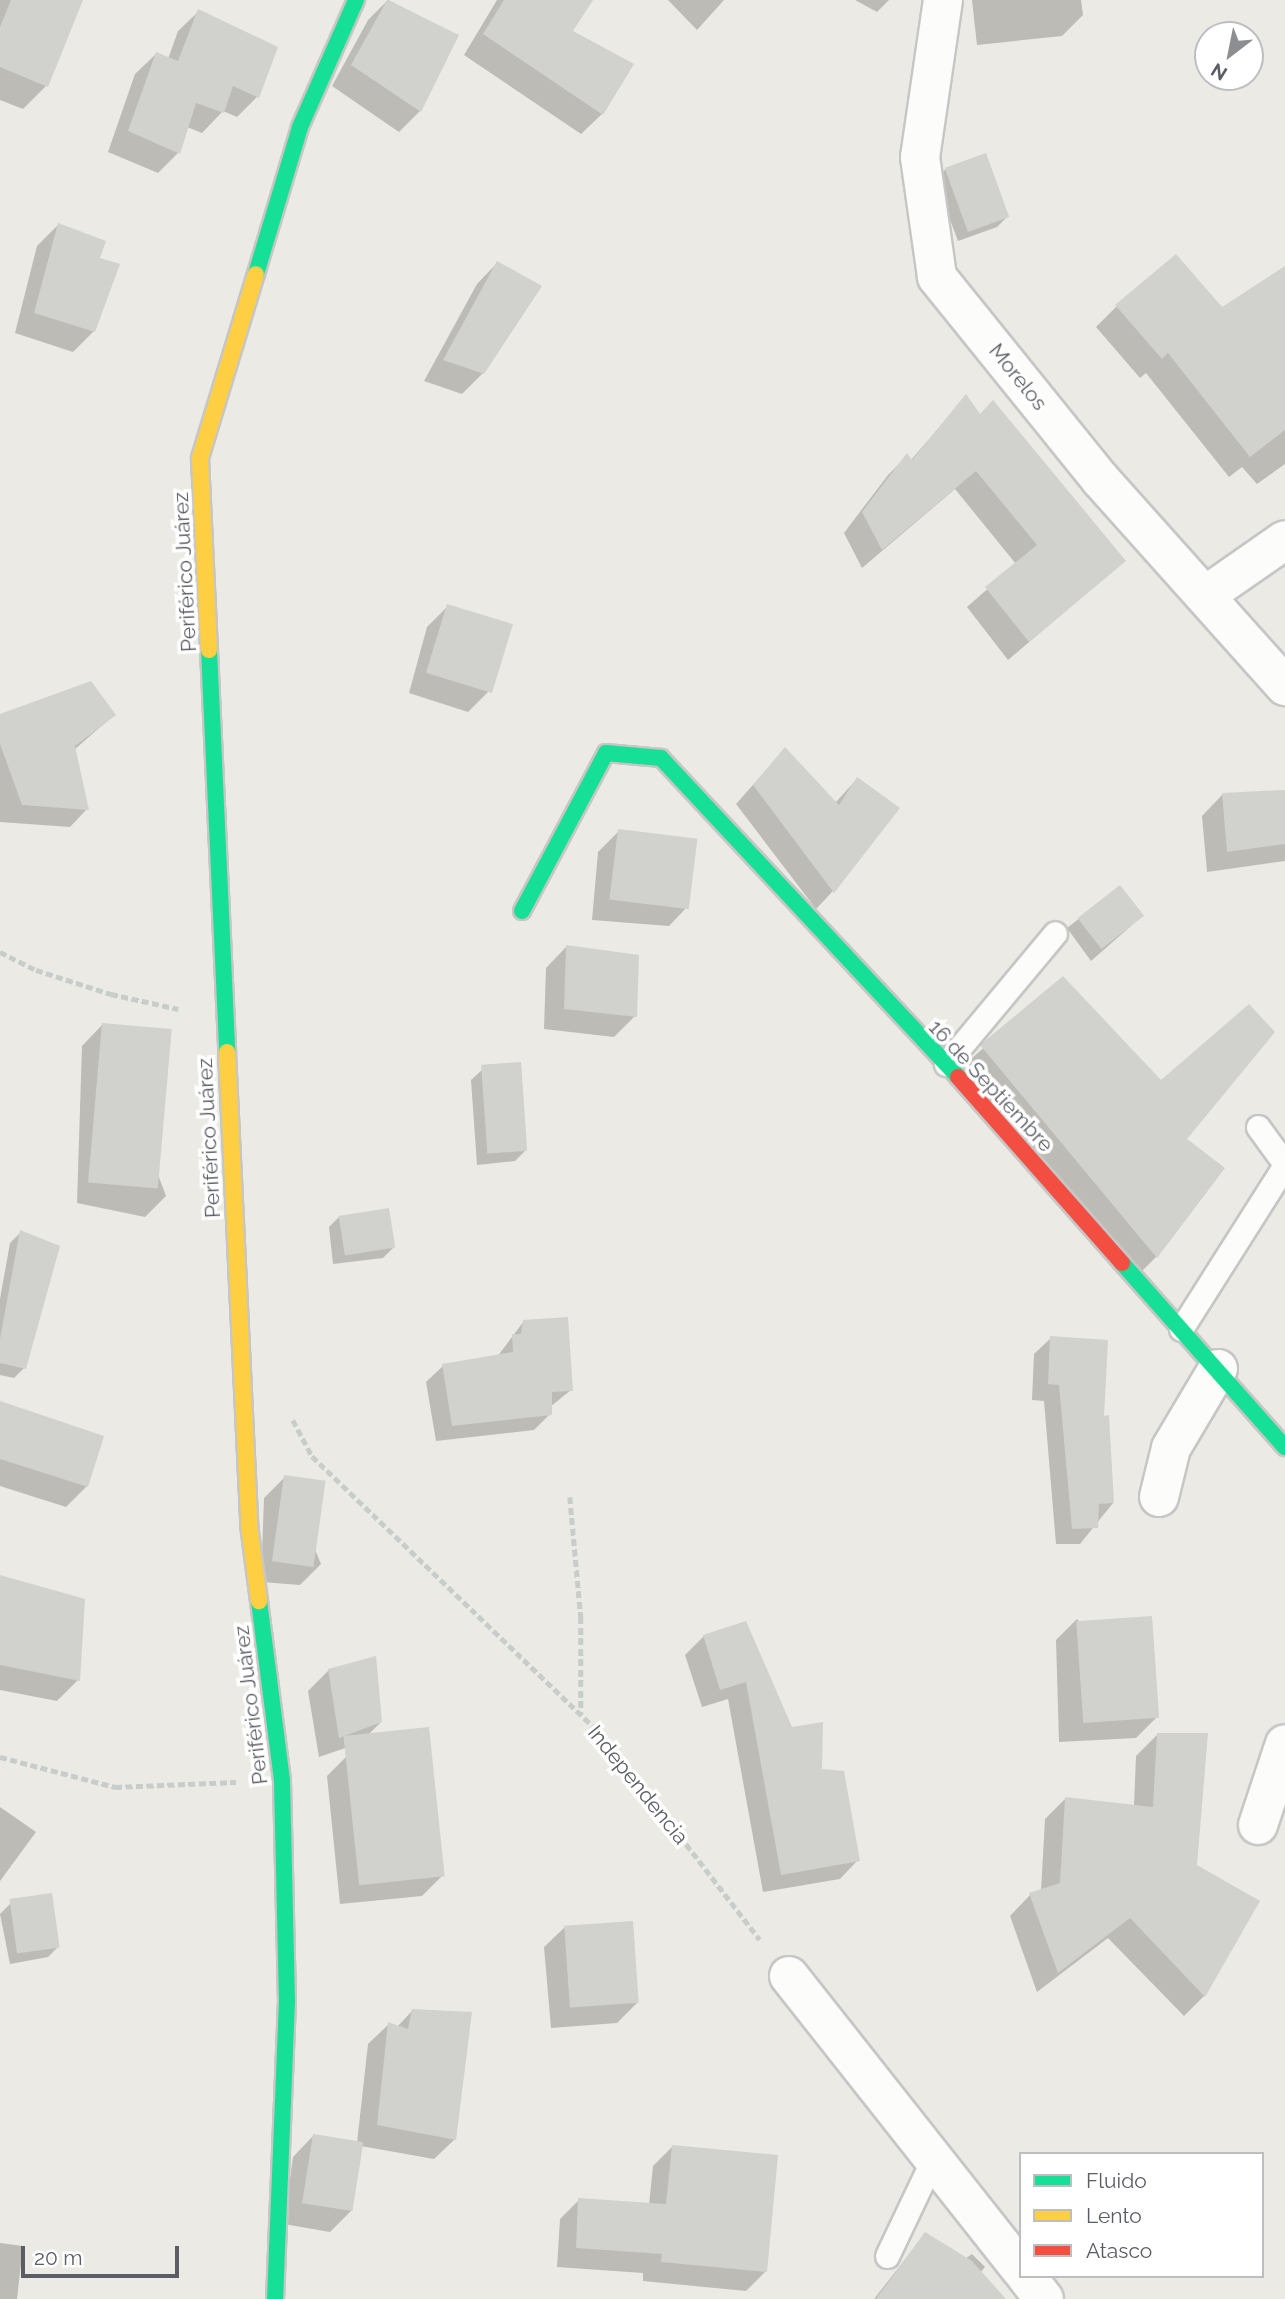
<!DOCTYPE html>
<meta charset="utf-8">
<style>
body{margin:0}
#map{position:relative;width:1285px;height:2299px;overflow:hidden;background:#ebeae4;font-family:Raleway,sans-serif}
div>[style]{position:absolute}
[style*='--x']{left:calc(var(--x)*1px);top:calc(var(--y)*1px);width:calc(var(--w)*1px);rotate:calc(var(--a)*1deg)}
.shadow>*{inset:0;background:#0003}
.building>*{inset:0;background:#d1d1cd;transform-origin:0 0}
.path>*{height:4.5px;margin-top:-2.25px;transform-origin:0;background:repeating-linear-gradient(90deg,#c7cdca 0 7px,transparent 0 10.5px)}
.roads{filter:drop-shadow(2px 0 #c7c6c6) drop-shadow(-2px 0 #c7c6c6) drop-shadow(0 2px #c7c6c6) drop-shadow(0 -2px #c7c6c6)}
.lane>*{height:23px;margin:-11.5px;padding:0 11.5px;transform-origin:11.5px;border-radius:11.5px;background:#fcfcfb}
.street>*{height:38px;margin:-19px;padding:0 19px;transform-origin:19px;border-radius:19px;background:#fcfcfb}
.fast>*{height:16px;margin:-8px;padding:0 8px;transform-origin:8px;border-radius:8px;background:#16e098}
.slow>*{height:16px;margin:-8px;padding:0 8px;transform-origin:8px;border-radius:8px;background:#ffcf43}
.jam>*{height:16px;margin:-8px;padding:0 8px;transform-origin:8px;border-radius:8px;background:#f24e42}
span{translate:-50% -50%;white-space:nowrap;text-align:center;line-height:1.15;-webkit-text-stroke:7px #fff;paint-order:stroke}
.street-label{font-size:21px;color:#5a5d64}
.legend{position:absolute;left:1019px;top:2152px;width:245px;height:126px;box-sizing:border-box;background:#fff;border:2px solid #bdbec1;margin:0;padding:9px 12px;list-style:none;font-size:21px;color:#5a5d64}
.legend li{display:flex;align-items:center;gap:14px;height:35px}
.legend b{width:35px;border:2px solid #bdbec1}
.north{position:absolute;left:1194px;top:21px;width:70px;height:70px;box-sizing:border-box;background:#fff;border:2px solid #bdbec1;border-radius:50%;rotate:212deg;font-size:19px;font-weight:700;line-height:28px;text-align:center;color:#5a5d64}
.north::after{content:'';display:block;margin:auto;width:24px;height:32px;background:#8d8e91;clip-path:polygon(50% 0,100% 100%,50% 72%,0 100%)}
.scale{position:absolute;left:21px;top:2246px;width:158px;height:32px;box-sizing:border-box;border:4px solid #5a5d64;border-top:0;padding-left:9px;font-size:21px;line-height:24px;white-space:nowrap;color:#5a5d64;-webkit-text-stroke:5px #fff;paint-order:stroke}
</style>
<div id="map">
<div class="shadow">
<i style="clip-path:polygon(0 0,82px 0,46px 86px,23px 109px,0 100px)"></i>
<i style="clip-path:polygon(388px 0,457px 35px,420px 111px,399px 132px,332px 86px,368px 20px)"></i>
<i style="clip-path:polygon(497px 0,591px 0,571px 31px,602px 114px,581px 134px,464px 55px)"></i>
<i style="clip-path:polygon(668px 0,724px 0,697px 30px)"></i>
<i style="clip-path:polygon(855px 0,889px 0,877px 12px)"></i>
<i style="clip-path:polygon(972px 0,1081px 0,1083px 15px,1062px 36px,977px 45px)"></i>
<i style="clip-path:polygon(199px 11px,257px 97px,237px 117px,223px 111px,202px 133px,187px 127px,178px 153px,158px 173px,108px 152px,135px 74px,156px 54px,168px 59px,178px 31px)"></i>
<i style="clip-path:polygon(946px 169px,1007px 217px,997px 227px,958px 241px,935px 179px)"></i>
<i style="clip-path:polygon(58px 225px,98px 259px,94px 331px,73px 352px,15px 333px,37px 246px)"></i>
<i style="clip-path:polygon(497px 263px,483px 373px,462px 394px,424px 381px,477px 284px)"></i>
<i style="clip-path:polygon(1285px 293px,1285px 464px,1257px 484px,1242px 467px,1229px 477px,1146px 373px,1140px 378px,1096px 327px,1116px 307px,1222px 309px)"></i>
<i style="clip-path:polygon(966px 397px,980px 416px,1124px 561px,1008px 660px,967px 607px,1016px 564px,955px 489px,862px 568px,844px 533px,888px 475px,907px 456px,910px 461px)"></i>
<i style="clip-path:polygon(448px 606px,489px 691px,468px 712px,409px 693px,427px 627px)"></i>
<i style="clip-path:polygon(0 715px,114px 715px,74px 750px,87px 809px,70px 827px,0 822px)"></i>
<i style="clip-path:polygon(785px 749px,835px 803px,857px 779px,833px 891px,816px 909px,736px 804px)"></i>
<i style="clip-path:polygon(1285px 791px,1285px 861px,1207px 872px,1202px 816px,1222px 795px)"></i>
<i style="clip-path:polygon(619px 831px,689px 905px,669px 926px,592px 920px,598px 852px)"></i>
<i style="clip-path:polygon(1120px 887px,1131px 926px,1091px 961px,1067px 928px)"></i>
<i style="clip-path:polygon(566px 947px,635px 1016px,614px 1037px,544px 1029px,546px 968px)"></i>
<i style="clip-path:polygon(1063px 979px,1184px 1139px,1222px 1169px,1156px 1257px,1131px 1282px,956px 1072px)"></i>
<i style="clip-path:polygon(102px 1025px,166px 1196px,145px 1217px,77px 1203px,82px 1046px)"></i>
<i style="clip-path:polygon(482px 1070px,525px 1151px,515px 1161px,477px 1165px,471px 1080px)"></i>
<i style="clip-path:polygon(339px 1217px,394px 1247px,383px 1258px,333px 1264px,329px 1227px)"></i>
<i style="clip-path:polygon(20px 1233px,24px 1368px,14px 1378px,0 1375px,0 1299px,10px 1243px)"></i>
<i style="clip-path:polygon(524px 1321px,571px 1390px,550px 1407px,550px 1414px,534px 1430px,436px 1441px,426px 1382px,443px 1366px,497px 1357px)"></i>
<i style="clip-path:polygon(1051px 1338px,1102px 1418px,1113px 1503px,1080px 1544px,1056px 1544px,1044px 1401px,1032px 1400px,1034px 1354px)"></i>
<i style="clip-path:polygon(0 1403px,87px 1486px,66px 1507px,0 1486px)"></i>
<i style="clip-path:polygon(285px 1477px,321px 1564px,300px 1585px,261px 1582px,264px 1498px)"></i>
<i style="clip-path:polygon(0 1577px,78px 1680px,57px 1701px,0 1690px)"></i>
<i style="clip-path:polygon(1077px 1619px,1157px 1717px,1136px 1738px,1059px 1742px,1056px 1640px)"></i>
<i style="clip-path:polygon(704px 1636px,791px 1729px,820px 1770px,858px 1860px,840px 1879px,763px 1892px,728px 1699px,702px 1707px,685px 1655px)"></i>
<i style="clip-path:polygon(329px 1670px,381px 1722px,360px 1743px,319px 1757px,308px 1691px)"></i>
<i style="clip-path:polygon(1157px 1735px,1195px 1866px,1258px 1902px,1204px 1996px,1184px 2016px,1108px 1938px,1037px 1992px,1010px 1916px,1030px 1895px,1041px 1891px,1045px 1819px,1066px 1798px,1134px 1806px,1136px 1756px)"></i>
<i style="clip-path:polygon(348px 1755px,443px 1875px,422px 1896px,340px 1904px,327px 1776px)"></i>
<i style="clip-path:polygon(0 1807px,36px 1832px,0 1881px)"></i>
<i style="clip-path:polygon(11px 1903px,59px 1946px,48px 1957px,10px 1964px,0 1914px)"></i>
<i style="clip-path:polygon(565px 1927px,638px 2002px,617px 2023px,551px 2028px,544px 1947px)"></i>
<i style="clip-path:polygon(412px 2011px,455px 2139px,434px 2159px,361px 2146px,351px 2211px,330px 2232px,284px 2224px,293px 2157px,313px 2136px,357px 2143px,368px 2044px,389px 2024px,397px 2027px)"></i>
<i style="clip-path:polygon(672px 2147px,765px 2272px,746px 2291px,643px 2281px,643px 2273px,557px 2267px,560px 2219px,579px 2200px,649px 2205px,653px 2166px)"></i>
<i style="clip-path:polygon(925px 2234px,965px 2259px,972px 2254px,985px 2267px,980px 2273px,1004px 2299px,874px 2299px)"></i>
<i style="clip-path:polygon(0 2243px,23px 2246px,17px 2299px,0 2299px)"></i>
</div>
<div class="building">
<i style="clip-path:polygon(11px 0,83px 0,48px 87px,0 67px,0 27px)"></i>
<i style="clip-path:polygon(387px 0,459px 35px,421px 112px,351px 65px)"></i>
<i style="clip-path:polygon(504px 0,593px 0,573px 31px,634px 64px,603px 115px,483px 34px)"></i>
<i style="clip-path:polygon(198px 9px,278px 47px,259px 98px,233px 86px,224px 113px,196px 103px,180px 154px,128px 131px,156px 52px,178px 61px)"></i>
<i style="left:986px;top:153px;width:68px;height:44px;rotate:70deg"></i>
<i style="clip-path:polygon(58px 223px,106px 241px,100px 258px,120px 264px,95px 332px,34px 313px)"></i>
<i style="clip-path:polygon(1176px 254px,1222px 307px,1285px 266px,1285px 430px,1250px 457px,1168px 353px,1162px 359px,1115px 305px)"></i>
<i style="clip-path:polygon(497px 261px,542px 286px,484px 374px,443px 360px)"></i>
<i style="clip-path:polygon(966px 394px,980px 414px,993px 400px,1126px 561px,1029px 642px,985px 587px,1037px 545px,976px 471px,882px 550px,862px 512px,907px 453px,912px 460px)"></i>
<i style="left:447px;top:604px;width:69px;height:72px;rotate:17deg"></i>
<i style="clip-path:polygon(91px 681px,116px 715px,75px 746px,89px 810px,22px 805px,0 744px,0 714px)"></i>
<i style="clip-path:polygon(785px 747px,839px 805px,857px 777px,900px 808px,834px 893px,753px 785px)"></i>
<i style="clip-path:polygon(1285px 790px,1285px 844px,1227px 852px,1222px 793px)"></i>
<i style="left:618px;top:829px;width:80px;height:71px;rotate:7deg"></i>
<i style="left:1120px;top:885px;width:39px;height:54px;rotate:52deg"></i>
<i style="clip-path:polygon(566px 945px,639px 955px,637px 1017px,564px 1009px)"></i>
<i style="clip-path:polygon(1063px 976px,1161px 1080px,1249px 1004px,1275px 1032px,1187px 1139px,1225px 1168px,1157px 1258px,980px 1045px)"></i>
<i style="left:102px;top:1023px;width:70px;height:160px;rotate:5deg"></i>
<i style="left:521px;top:1062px;width:89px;height:40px;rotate:86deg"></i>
<i style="left:389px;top:1208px;width:40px;height:51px;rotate:81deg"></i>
<i style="clip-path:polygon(20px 1230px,60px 1246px,26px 1369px,0 1363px,0 1339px)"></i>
<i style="clip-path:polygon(568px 1317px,573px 1391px,552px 1392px,552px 1415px,452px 1426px,442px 1364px,513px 1352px,512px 1334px,521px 1334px,523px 1320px)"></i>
<i style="clip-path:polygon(1050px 1336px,1108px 1340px,1104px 1416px,1109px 1415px,1114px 1503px,1099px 1504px,1098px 1528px,1072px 1529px,1059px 1385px,1048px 1384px)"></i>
<i style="clip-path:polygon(0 1401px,104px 1436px,88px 1487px,0 1459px)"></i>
<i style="left:284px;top:1475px;width:42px;height:87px;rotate:8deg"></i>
<i style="clip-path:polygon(0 1575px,85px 1599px,80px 1681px,0 1665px)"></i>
<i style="left:1152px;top:1616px;width:102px;height:76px;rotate:86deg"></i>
<i style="clip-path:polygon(746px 1621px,792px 1727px,823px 1722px,822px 1769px,844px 1771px,860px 1861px,781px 1875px,746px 1682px,720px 1690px,703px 1635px)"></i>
<i style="clip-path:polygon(376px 1656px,382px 1722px,339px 1738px,328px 1669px)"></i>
<i style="left:429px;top:1727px;width:150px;height:86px;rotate:84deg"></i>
<i style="clip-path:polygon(1157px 1733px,1208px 1733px,1197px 1865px,1260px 1901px,1205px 1997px,1130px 1918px,1058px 1973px,1029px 1893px,1060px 1883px,1065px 1797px,1153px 1807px)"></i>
<i style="left:52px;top:1893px;width:55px;height:43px;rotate:82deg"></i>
<i style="left:633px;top:1921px;width:82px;height:69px;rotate:86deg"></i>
<i style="clip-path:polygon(412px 2009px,472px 2012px,456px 2140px,377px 2125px,388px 2022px,408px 2029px)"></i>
<i style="left:313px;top:2134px;width:51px;height:70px;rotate:9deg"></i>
<i style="clip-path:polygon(672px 2145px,778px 2155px,767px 2272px,661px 2262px,662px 2254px,576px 2248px,578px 2198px,666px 2204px)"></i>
<i style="clip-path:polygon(925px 2232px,972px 2261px,1006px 2299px,876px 2299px)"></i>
</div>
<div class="path">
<i style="--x:0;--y:952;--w:40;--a:26.6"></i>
<i style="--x:36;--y:970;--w:79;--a:17.7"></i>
<i style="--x:111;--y:994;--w:69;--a:12.6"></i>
<i style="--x:293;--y:1420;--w:41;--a:62.2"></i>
<i style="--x:312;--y:1456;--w:404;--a:43.9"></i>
<i style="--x:603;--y:1736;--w:257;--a:52.4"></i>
<i style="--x:570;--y:1497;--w:121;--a:84.8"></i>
<i style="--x:581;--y:1617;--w:97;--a:90"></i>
<i style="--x:0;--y:1757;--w:119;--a:14.6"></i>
<i style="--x:115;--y:1787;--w:121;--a:-2.4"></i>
</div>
<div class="roads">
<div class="lane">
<i style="--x:946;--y:1064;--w:170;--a:-50.2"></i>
<i style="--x:1258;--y:1127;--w:46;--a:53.9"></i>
<i style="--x:1181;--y:1329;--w:194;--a:-57.6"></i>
<i style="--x:887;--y:2256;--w:107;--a:-64.6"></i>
</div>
<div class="street">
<i style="--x:943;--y:0;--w:159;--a:98.3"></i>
<i style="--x:920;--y:157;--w:121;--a:81.9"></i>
<i style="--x:937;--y:277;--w:260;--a:51.1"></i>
<i style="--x:1100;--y:479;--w:278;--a:48.2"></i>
<i style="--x:1206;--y:595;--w:96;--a:-34.8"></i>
<i style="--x:1159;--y:1497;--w:50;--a:-76.2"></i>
<i style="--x:1171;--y:1448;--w:92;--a:-59.3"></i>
<i style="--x:1258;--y:1825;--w:85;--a:-71.6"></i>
<i style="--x:789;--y:1976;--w:375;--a:51.7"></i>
<i style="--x:1026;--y:2276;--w:29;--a:52"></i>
</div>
<div class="fast">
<i style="--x:256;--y:274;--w:153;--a:-73.3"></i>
<i style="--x:300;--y:127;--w:139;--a:-66.2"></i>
<i style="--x:209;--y:650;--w:402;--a:87.4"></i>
<i style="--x:522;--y:911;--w:179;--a:-62"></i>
<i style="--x:606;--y:753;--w:55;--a:5.2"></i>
<i style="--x:661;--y:758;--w:436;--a:47"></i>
<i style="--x:1122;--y:1263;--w:246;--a:48.5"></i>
<i style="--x:259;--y:1601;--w:181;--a:82.7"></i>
<i style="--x:282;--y:1781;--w:220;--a:88.7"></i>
<i style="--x:287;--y:2001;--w:298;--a:92.3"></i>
</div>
<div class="slow">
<i style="--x:209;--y:650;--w:192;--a:-92.7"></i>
<i style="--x:200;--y:458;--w:192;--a:-73.1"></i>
<i style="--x:227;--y:1052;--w:474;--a:87.3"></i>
<i style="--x:249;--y:1525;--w:77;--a:82.5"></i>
</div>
<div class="jam">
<i style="--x:958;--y:1077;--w:248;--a:48.6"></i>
</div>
</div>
<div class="street-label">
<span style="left:1018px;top:377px;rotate:51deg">Morelos</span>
<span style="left:185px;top:572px;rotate:-93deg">Periférico Juárez</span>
<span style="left:991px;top:1086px;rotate:47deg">16 de Septiembre</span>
<span style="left:209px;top:1138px;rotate:-93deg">Periférico Juárez</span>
<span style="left:251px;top:1705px;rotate:-97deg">Periférico Juárez</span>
<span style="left:638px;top:1785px;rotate:51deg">Independencia</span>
</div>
<ul class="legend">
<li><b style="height:9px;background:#16e098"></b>Fluido</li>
<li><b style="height:9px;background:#ffcf43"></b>Lento</li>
<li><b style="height:9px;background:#f24e42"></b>Atasco</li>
</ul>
<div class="north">N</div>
<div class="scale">20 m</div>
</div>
